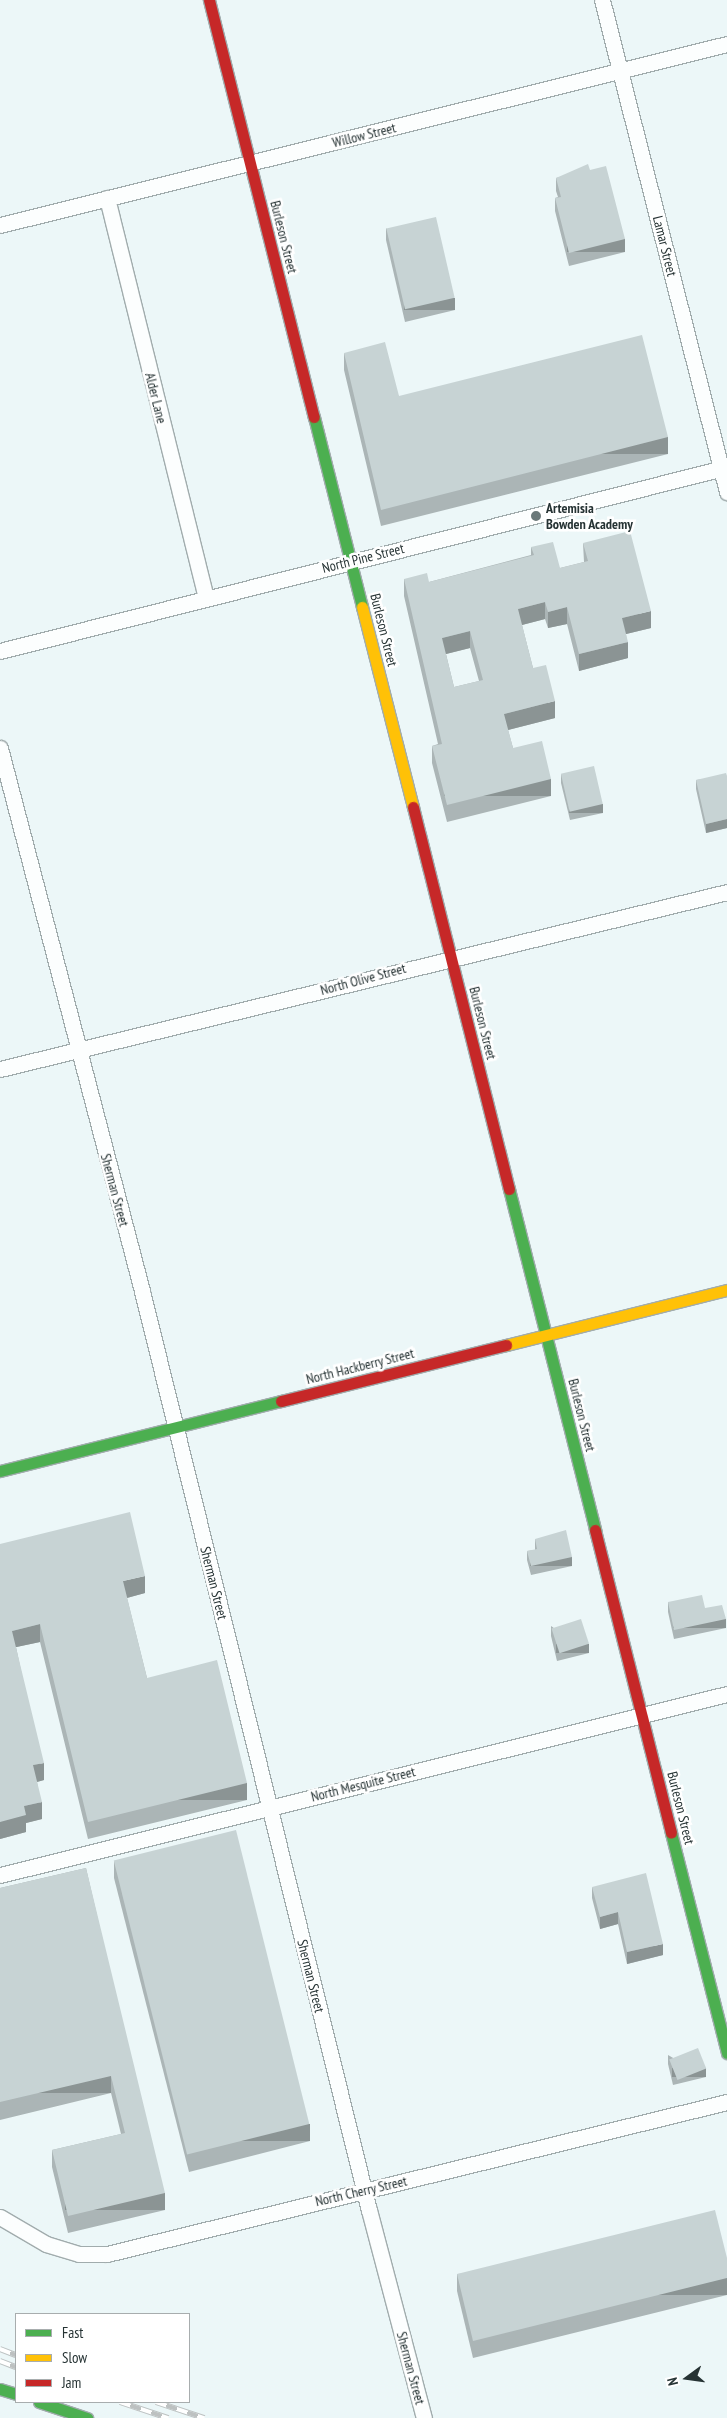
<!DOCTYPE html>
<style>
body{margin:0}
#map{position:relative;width:727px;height:2418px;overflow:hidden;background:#ecf7f8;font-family:"PT Sans Narrow",sans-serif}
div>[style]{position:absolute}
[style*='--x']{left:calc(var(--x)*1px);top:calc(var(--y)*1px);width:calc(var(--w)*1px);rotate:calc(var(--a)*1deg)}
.roads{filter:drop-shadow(1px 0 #a1acad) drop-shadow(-1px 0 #a1acad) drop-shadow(0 1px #a1acad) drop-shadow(0 -1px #a1acad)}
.street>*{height:15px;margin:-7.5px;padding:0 7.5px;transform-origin:7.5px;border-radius:7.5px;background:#fcfefe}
.fast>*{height:11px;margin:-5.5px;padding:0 5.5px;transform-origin:5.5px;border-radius:5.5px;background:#4caf50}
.slow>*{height:11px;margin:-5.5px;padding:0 5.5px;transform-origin:5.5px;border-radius:5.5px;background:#ffc107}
.jam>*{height:11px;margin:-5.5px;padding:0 5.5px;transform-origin:5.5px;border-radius:5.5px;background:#c62828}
.rail>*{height:5.5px;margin-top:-2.75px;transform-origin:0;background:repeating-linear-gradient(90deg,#fff 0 11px,#bdc1c1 0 22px);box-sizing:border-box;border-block:1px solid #bdc1c1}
.wall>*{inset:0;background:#abb5b6}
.shaded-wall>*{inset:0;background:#8b9494;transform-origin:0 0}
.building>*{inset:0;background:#c7d3d4;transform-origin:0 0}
.dots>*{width:14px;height:14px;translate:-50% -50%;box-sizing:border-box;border:2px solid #fff;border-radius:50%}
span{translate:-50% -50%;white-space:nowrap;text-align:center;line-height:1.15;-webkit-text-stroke:5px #fff;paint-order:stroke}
.street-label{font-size:14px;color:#263334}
.poi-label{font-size:14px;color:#263334;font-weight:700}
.left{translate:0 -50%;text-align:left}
.legend{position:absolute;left:15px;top:2313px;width:175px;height:90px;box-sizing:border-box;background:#fff;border:1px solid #a8adae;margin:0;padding:6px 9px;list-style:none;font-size:15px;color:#263334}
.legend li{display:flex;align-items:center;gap:10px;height:25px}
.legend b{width:25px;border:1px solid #a8adae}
.north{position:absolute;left:662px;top:2353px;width:50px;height:50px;-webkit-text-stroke:4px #fff;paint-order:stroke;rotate:256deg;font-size:14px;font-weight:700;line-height:20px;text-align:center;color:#263334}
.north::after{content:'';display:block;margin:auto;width:18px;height:22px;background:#263334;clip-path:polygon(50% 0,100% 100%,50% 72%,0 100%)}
</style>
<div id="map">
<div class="roads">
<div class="street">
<i style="--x:602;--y:0;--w:508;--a:75.74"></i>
<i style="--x:107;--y:198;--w:412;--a:76.1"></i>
<i style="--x:0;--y:225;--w:749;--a:-13.98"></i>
<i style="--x:0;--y:651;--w:750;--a:-14.2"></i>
<i style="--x:0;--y:748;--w:561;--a:75.34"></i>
<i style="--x:142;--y:1291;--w:947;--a:76.13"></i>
<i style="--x:369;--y:2210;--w:215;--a:75.2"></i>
<i style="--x:0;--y:1069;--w:748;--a:-13.68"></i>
<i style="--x:0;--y:1875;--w:749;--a:-13.98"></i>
<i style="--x:0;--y:2217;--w:53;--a:30.4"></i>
<i style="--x:46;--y:2244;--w:34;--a:17"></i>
<i style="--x:79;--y:2254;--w:28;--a:0"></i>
<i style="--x:107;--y:2254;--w:638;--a:-13.78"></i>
</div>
<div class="fast">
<i style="--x:314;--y:417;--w:196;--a:75.8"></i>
<i style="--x:509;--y:1189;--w:352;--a:75.8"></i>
<i style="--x:0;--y:1471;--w:290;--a:-14"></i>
<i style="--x:671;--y:1833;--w:227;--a:75.7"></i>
<i style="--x:0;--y:2389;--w:17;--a:17"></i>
<i style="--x:39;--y:2402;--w:51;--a:18.4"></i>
</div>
<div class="slow">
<i style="--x:362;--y:607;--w:206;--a:75.7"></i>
<i style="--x:506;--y:1345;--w:228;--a:-14"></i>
</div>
<div class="jam">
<i style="--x:209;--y:0;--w:430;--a:75.9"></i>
<i style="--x:413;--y:807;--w:394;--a:75.9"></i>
<i style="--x:281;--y:1401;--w:232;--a:-14"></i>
<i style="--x:595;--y:1530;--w:312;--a:75.9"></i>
</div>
</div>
<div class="rail">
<i style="--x:0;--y:2349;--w:17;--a:21"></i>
<i style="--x:0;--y:2361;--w:17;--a:21"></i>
<i style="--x:120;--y:2402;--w:51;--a:18.4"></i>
<i style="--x:156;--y:2402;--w:51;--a:18.4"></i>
</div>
<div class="wall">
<i style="clip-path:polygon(590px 170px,625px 252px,569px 266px,555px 211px,555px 198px,558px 197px,556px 191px,556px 178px)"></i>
<i style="clip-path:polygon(386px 228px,455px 310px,405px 322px,386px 240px)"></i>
<i style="clip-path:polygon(344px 353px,399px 396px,668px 454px,381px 526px,344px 370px)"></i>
<i style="clip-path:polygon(evenodd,583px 543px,651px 628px,626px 634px,628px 658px,579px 671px,567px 624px,548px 628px,545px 619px,522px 625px,533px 668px,555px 718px,508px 730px,513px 748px,551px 796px,447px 822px,432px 763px,432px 746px,438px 744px,404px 596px,404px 579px,429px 582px,531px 555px,531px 547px,560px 568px,584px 562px,583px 543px,470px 648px,479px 681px,454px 687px,446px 654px,470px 648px)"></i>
<i style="clip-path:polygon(561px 774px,603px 813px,570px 820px,561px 783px)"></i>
<i style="clip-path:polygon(727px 776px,727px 828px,706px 833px,696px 789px,696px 780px)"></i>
<i style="clip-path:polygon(535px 1539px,572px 1566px,531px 1575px,527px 1560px,527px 1551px,535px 1550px)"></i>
<i style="clip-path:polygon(0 1544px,145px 1593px,127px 1598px,147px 1678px,247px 1800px,88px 1839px,40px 1642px,16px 1647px,44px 1780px,37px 1782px,42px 1819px,26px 1823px,26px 1832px,0 1839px)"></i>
<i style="clip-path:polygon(668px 1602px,705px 1608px,726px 1628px,674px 1639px,668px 1612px)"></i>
<i style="clip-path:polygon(551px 1626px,589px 1653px,557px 1661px,551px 1636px)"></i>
<i style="clip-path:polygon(114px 1861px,310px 2141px,189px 2172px,114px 1878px)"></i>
<i style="clip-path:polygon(86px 1868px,165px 2210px,68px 2233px,52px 2167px,52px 2150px,121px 2134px,111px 2093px,0 2120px,0 1888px)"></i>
<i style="clip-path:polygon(592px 1887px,663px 1955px,627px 1964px,618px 1924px,600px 1929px,592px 1898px)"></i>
<i style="clip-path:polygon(668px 2055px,706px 2077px,673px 2085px,668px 2064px)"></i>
<i style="clip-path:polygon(727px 2258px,727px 2295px,473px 2358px,457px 2291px,457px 2274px)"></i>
</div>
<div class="shaded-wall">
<i style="left:625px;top:239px;width:13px;height:58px;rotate:90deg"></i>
<i style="left:455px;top:298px;width:12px;height:51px;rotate:90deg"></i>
<i style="left:668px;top:437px;width:17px;height:296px;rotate:90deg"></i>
<i style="clip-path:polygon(545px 602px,545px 619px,518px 626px,518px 609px)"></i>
<i style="clip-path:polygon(567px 607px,567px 624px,548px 628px,548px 612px)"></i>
<i style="clip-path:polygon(651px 611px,651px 628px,622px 635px,622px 618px)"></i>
<i style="clip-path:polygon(470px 631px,470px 648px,442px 655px,442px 638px)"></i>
<i style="clip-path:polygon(628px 642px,628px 658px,579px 671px,579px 654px)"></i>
<i style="clip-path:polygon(555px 701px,555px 718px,504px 731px,504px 714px)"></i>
<i style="left:551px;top:779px;width:17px;height:107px;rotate:90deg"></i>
<i style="left:603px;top:804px;width:9px;height:34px;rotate:90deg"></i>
<i style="clip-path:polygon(727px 819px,727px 828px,706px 833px,706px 824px)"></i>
<i style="left:572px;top:1557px;width:9px;height:42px;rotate:90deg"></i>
<i style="clip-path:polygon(145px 1576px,145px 1593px,123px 1599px,123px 1581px)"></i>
<i style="left:726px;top:1619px;width:9px;height:53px;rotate:90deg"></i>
<i style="clip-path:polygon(40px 1624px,40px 1642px,12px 1648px,12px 1631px)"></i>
<i style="left:589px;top:1644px;width:9px;height:33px;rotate:90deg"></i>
<i style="clip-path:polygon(44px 1763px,44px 1780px,33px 1783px,33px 1765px)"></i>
<i style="left:247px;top:1783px;width:17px;height:164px;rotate:90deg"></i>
<i style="clip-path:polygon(42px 1802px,42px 1819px,26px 1823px,26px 1832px,0 1839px,0 1822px,24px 1806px)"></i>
<i style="clip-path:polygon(618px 1912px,618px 1924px,600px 1929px,600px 1917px)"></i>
<i style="clip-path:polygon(663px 1944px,663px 1955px,627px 1964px,627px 1952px)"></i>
<i style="left:706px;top:2068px;width:9px;height:34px;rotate:90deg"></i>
<i style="left:111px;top:2076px;width:17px;height:114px;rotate:90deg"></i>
<i style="left:310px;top:2124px;width:17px;height:125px;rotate:90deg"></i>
<i style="left:165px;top:2193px;width:17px;height:100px;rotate:90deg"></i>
<i style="left:727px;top:2278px;width:17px;height:262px;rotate:90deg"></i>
</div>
<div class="building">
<i style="clip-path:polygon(588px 164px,590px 170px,606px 166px,625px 239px,569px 253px,555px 198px,561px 197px,556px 178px)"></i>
<i style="left:436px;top:217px;width:83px;height:51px;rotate:77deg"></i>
<i style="clip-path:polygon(642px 335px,668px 437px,381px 510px,344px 353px,385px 342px,399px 396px)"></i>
<i style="clip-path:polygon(evenodd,630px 531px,651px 611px,622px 618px,628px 642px,579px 654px,567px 607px,548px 612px,545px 602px,518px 609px,533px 668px,546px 665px,555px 701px,504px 714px,513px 748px,542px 741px,551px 779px,447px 805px,432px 746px,442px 744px,404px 579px,427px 573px,429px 582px,534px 555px,531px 547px,553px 542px,560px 568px,588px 561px,583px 543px,630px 531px,470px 631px,483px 680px,454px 687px,442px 638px,470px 631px)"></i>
<i style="left:594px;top:766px;width:39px;height:34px;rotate:77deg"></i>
<i style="clip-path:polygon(726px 773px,727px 776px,727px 819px,706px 824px,696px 780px)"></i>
<i style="clip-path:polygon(130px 1512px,145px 1576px,123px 1581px,147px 1678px,217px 1660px,247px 1783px,88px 1822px,40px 1624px,12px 1631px,44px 1763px,33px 1765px,42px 1802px,24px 1806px,26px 1815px,0 1822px,0 1544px)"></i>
<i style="clip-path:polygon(566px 1530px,572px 1557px,531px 1566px,527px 1551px,537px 1549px,535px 1539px)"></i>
<i style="clip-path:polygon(702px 1595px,705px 1608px,722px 1605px,726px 1619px,674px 1630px,668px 1602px)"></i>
<i style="left:581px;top:1619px;width:26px;height:31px;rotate:72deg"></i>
<i style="left:236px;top:1830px;width:303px;height:126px;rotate:76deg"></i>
<i style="clip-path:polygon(86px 1868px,165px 2193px,68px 2216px,52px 2150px,125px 2133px,111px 2076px,0 2102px,0 1888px)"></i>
<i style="clip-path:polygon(646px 1873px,663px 1944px,627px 1952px,618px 1912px,600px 1917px,592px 1887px)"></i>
<i style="left:698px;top:2048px;width:22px;height:31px;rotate:68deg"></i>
<i style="clip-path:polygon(715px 2210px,727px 2258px,727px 2278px,473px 2341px,457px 2274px)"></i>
</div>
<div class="dots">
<i style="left:536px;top:516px;background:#6b7879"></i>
</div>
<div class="street-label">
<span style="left:364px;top:135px;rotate:-14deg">Willow Street</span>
<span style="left:284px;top:237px;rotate:76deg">Burleson Street</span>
<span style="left:665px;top:246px;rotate:76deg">Lamar Street</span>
<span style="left:156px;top:398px;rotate:76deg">Alder Lane</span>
<span style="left:363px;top:558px;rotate:-14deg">North Pine Street</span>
<span style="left:384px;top:630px;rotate:76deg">Burleson Street</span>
<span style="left:363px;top:979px;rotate:-15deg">North Olive Street</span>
<span style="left:483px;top:1023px;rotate:76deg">Burleson Street</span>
<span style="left:115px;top:1190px;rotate:75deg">Sherman Street</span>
<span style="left:360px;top:1366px;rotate:-14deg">North Hackberry Street</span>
<span style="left:582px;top:1415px;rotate:76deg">Burleson Street</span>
<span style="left:214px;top:1583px;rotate:76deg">Sherman Street</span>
<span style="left:363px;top:1784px;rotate:-14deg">North Mesquite Street</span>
<span style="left:681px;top:1808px;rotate:76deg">Burleson Street</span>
<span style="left:311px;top:1976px;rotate:76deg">Sherman Street</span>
<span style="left:361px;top:2191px;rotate:-13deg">North Cherry Street</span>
<span style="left:411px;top:2368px;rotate:75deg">Sherman Street</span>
</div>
<div class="poi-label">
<span class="left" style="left:546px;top:516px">Artemisia<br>Bowden Academy</span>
</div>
<ul class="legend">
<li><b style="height:6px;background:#4caf50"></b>Fast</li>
<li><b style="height:6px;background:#ffc107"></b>Slow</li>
<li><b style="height:6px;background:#c62828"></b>Jam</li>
</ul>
<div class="north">N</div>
</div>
